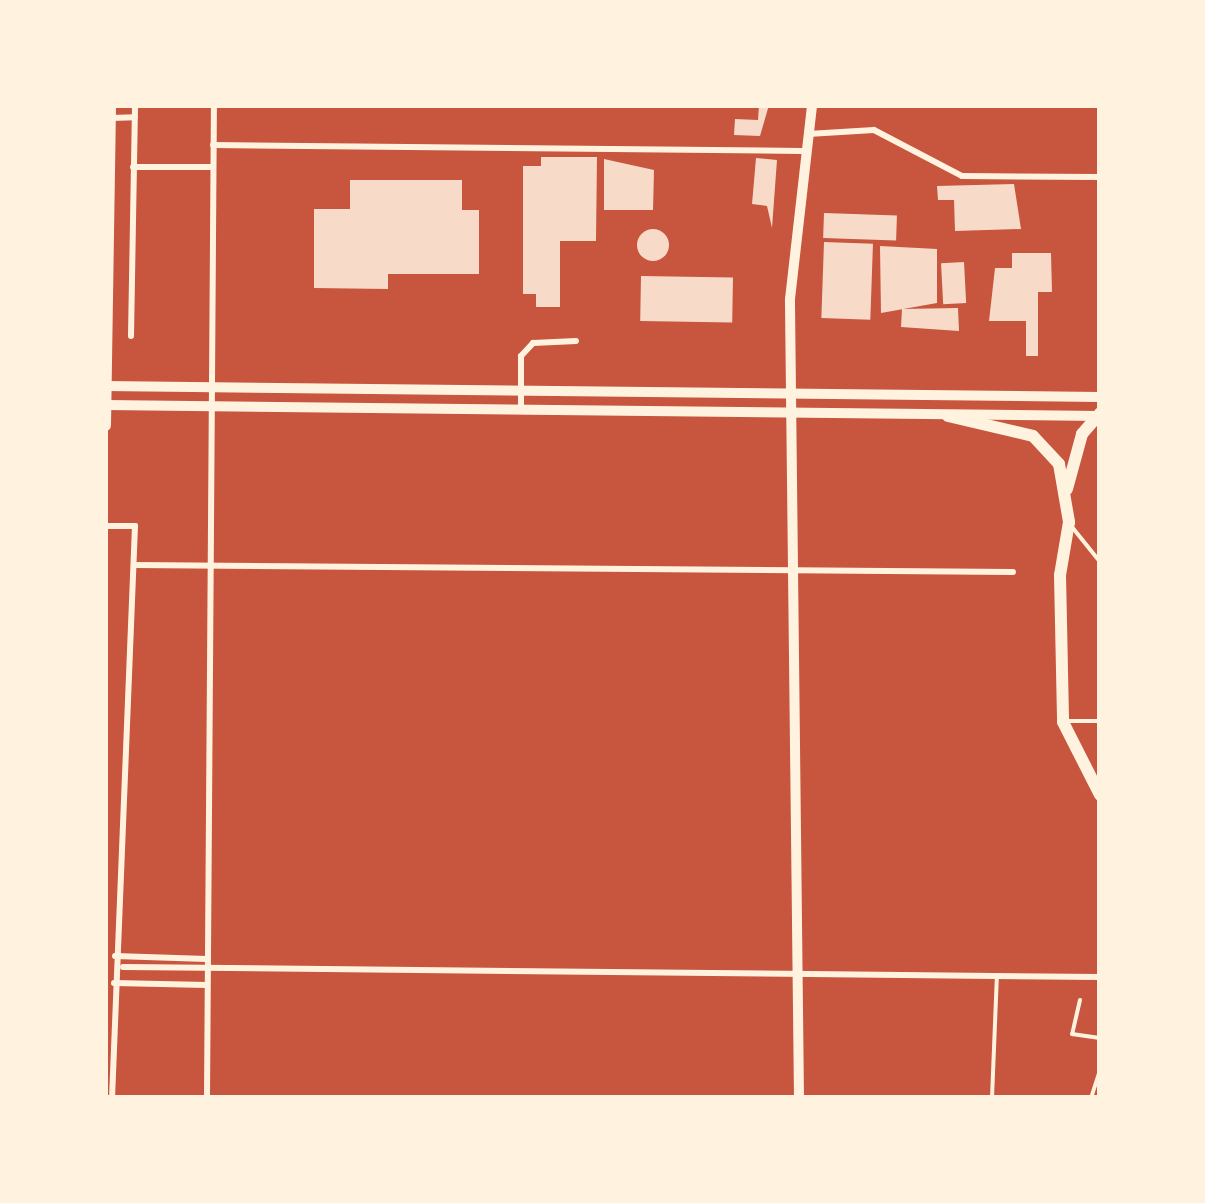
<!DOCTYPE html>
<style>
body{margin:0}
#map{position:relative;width:1205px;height:1203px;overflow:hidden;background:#c8553d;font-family:Ubuntu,sans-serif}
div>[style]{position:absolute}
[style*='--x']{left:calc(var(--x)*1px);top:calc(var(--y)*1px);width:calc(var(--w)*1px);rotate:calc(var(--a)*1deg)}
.building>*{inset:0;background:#f7dbc8;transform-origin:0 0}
.round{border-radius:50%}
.service>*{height:4px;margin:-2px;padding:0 2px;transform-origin:2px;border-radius:2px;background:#fff3e0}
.minor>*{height:6px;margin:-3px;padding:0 3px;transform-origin:3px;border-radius:3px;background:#fff3e0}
.primary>*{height:10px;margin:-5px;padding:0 5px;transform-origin:5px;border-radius:5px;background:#fff3e0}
.trunk>*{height:11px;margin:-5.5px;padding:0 5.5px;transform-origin:5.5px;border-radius:5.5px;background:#fff3e0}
.motorway>*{height:12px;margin:-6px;padding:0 6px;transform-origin:6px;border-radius:6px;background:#fff3e0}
span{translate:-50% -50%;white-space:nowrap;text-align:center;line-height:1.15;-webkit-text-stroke:8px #fff3e0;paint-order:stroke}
.frame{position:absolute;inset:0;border:108px solid #fff3e0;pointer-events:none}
</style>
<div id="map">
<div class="building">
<i style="clip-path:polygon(759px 105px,769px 105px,760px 136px,734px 135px,735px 119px,758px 120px)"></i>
<i style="clip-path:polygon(541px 157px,597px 157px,596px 241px,560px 241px,560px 307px,536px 307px,536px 294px,523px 294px,523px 166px,541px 166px)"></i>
<i style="clip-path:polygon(756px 158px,777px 160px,772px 228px,767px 206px,752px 204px)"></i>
<i style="clip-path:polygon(604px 159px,654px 170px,653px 210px,604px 210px)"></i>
<i style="clip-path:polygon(350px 180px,462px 180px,462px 210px,479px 210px,479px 274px,388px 274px,388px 289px,314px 288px,314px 209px,350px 209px)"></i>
<i style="clip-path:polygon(1014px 184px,1021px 229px,955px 231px,954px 200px,938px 200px,937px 186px)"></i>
<i style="left:824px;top:213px;width:73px;height:25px;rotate:2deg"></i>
<i class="round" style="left:637px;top:229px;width:32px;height:32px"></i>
<i style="left:824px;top:242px;width:49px;height:76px;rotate:2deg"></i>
<i style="clip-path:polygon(880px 246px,937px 249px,937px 303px,881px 313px)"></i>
<i style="clip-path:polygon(1012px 253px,1051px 253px,1052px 292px,1038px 292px,1038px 356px,1026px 356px,1026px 321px,989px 321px,995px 268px,1012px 268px)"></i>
<i style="left:964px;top:262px;width:41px;height:23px;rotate:87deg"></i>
<i style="left:641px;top:276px;width:92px;height:45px;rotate:1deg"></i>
<i style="clip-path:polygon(958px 308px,959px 331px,901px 327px,902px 309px)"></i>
</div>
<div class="service">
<i style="--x:1072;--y:527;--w:45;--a:51.3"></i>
<i style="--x:1065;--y:721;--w:35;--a:0"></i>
<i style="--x:1080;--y:1000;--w:35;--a:103"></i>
<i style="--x:1072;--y:1034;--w:28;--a:8"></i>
<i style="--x:992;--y:1098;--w:122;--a:-87.7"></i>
<i style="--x:1091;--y:1098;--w:28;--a:-72"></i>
</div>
<div class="minor">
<i style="--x:111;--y:118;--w:24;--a:-2"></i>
<i style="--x:808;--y:134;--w:66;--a:-3.5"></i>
<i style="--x:874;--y:130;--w:99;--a:27.6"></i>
<i style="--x:962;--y:176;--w:138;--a:0.4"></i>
<i style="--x:213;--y:145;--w:590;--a:0.58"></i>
<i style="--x:133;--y:167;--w:80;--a:0"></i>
<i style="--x:131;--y:336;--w:231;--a:-89"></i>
<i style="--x:521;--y:409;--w:53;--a:-90"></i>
<i style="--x:521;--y:356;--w:18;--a:-47"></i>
<i style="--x:533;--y:343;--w:43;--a:-2.7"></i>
<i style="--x:105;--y:526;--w:30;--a:0"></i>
<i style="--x:135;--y:526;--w:572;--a:92.3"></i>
<i style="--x:134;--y:565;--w:879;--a:0.46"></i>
<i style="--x:115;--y:956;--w:92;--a:1.9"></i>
<i style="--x:123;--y:967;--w:977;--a:0.59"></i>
<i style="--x:114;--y:983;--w:93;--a:1.2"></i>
<i style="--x:207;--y:1098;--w:993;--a:-89.6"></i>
</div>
<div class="primary">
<i style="--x:105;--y:386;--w:995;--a:0.63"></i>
<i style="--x:105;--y:405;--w:994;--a:0.63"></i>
<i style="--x:799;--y:1098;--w:799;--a:-90.65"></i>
<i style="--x:790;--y:299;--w:195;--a:-83.5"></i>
</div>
<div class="trunk">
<i style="--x:105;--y:425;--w:320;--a:-89.1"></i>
</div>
<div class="motorway">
<i style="--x:948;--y:416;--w:87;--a:13.2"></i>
<i style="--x:1033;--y:436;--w:38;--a:47"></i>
<i style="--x:1059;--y:464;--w:59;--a:80.2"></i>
<i style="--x:1069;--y:522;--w:54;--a:99.6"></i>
<i style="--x:1060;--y:575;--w:147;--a:88.8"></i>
<i style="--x:1063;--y:722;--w:82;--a:63.1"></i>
<i style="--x:1067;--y:489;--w:57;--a:-74.7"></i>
<i style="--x:1082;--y:434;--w:28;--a:-49"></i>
</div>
<div class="frame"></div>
</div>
